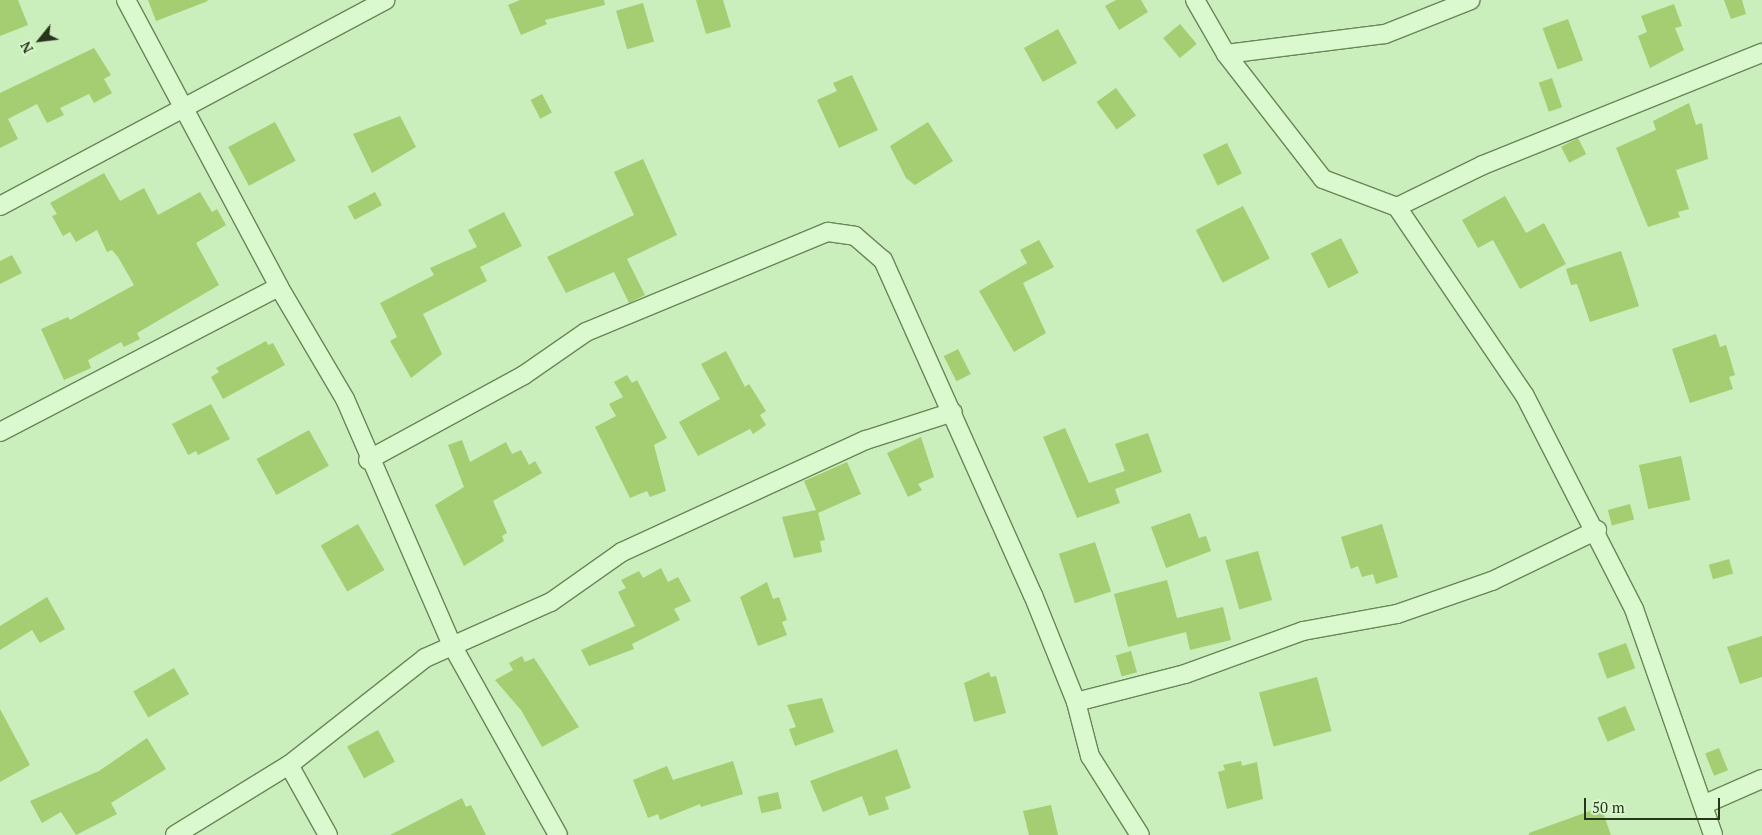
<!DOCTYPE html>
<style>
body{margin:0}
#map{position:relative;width:1762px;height:835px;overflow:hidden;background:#caeebc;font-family:"PT Serif",serif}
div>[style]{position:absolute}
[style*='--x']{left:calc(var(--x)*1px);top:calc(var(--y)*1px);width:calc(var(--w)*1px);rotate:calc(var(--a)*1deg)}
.building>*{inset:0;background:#a4ce71;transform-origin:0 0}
.roads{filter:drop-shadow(1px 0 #6b8656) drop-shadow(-1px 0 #6b8656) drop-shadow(0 1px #6b8656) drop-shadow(0 -1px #6b8656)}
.minor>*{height:18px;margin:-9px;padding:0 9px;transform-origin:9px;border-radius:9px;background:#daf9cf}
span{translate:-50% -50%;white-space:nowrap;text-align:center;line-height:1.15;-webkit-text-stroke:4.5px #d7f6cc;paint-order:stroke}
.north{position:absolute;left:15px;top:15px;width:50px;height:50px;-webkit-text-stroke:4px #d7f6cc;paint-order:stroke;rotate:241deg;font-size:14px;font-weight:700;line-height:20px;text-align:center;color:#27351b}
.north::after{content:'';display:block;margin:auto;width:18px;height:22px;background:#27351b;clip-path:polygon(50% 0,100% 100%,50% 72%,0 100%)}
.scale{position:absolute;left:1584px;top:798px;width:136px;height:22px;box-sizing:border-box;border:2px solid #27351b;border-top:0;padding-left:6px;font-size:15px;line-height:18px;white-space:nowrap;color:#27351b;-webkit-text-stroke:4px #d7f6cc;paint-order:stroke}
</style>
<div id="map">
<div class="building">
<i style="clip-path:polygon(0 0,18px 0,28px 25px,0 36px)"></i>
<i style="clip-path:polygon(148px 0,207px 0,208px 1px,156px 21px)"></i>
<i style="clip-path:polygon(520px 0,604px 0,605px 5px,545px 20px,547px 24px,521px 35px,508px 5px)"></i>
<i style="clip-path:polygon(696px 0,723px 0,731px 27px,706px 34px)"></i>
<i style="clip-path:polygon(1116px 0,1141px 0,1148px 12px,1119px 30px,1105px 6px)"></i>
<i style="clip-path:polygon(1724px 0,1742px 0,1746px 14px,1731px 19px)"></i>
<i style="left:643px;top:3px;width:40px;height:28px;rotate:74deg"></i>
<i style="clip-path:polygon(1674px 4px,1682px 26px,1675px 28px,1684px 50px,1650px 68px,1638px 36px,1647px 32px,1641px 16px)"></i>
<i style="left:1568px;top:19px;width:44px;height:27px;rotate:70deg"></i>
<i style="left:1180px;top:24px;width:26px;height:22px;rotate:50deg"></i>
<i style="left:1058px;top:29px;width:39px;height:39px;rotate:61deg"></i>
<i style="clip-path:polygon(94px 48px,111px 75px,104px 79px,112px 93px,94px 103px,89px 94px,60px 108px,64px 115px,47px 123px,37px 104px,8px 119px,18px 139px,0 148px,0 93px)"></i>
<i style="clip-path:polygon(852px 75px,878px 130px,839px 148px,817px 100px,837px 91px,833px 83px)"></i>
<i style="left:1552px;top:78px;width:31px;height:14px;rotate:71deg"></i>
<i style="left:1116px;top:88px;width:34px;height:24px;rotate:54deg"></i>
<i style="left:542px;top:94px;width:21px;height:13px;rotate:62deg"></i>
<i style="clip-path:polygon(1689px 103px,1696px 125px,1702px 123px,1708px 159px,1676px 170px,1689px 209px,1678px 212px,1680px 217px,1648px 227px,1616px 148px,1656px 130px,1653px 121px)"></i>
<i style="clip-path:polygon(400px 116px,416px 147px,372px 173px,353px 134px)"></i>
<i style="left:275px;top:122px;width:44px;height:53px;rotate:62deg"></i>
<i style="clip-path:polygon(928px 122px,953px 161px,915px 185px,906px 178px,890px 146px)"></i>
<i style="left:1578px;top:138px;width:18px;height:19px;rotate:63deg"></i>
<i style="left:1227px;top:143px;width:34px;height:27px;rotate:64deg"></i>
<i style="clip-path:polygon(643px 159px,677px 235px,627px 259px,645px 295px,629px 303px,614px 272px,566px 293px,547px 257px,634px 215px,614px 172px)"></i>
<i style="clip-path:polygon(104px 173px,120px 201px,144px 188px,158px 215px,200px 192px,212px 212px,217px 209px,226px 225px,196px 243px,219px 285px,137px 333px,140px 339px,124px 347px,121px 342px,88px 360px,91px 368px,64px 380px,41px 329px,68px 317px,70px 320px,134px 285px,118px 257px,112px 250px,107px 252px,97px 230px,76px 242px,70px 232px,63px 236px,52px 216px,57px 214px,50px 203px)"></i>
<i style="left:375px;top:192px;width:15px;height:31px;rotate:62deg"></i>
<i style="clip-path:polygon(1505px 196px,1526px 233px,1544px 223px,1566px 264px,1520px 289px,1493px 240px,1478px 248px,1462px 220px)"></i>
<i style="left:1243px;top:206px;width:59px;height:53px;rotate:63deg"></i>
<i style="clip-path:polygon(504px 212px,522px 246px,480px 267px,487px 281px,423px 314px,442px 354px,411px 378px,390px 341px,397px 337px,380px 303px,434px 275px,430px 268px,477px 247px,468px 230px)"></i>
<i style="left:1341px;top:238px;width:39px;height:34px;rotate:63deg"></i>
<i style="clip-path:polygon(1039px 240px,1054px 267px,1023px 283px,1046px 333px,1014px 352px,979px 291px,1027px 263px,1020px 250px)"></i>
<i style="clip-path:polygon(1621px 251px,1639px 306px,1590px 322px,1577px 284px,1571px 285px,1566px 269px)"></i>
<i style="clip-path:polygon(12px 255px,22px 273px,0 284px,0 261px)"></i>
<i style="clip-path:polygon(1716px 334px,1720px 347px,1726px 345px,1735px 375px,1729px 377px,1733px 389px,1690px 403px,1672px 349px)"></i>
<i style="clip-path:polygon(266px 341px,268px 345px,273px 343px,285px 365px,223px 399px,211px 377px,219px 372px,216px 368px)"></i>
<i style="left:958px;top:349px;width:28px;height:16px;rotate:63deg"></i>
<i style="clip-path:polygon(726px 351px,745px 387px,749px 384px,766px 411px,760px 415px,766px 425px,753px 434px,750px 429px,698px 456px,679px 422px,720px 399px,701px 364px)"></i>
<i style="clip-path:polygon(627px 375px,632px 383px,637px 380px,667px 438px,654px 445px,666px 491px,650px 497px,647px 491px,630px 498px,595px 427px,616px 416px,609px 404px,623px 397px,614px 382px)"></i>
<i style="clip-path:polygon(211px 404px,230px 439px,198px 455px,196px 451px,188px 455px,172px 424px)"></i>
<i style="clip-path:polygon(1065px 428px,1089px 483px,1125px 471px,1115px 444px,1148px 433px,1162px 472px,1115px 489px,1120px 503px,1077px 518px,1043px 437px)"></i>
<i style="left:309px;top:430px;width:41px;height:60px;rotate:61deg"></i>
<i style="clip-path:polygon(921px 437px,934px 477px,918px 484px,922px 490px,908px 497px,887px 453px)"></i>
<i style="clip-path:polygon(462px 440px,470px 462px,506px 442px,512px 454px,521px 450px,529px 465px,535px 461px,542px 473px,493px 501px,507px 533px,502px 536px,504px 541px,464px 566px,435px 505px,464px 487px,448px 445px)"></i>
<i style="left:1681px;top:456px;width:45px;height:43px;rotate:78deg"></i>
<i style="clip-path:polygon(847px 462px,861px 494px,818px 513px,825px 540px,820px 541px,822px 552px,794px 558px,782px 517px,816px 510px,804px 481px)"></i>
<i style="left:1630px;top:504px;width:16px;height:23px;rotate:75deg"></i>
<i style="clip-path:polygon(1190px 513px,1199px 538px,1206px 536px,1211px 551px,1166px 568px,1151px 527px)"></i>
<i style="left:358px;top:524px;width:53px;height:43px;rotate:60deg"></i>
<i style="clip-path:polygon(1382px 524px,1398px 577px,1376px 584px,1373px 574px,1362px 577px,1358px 566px,1351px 569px,1341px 537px)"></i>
<i style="left:1095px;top:542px;width:52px;height:38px;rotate:72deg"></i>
<i style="left:1258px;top:551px;width:51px;height:34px;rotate:74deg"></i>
<i style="left:1729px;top:559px;width:15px;height:21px;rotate:74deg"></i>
<i style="clip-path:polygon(661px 568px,668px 582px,678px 577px,691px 601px,674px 609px,680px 620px,632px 644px,634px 649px,589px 666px,581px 650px,635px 626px,618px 592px,626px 588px,621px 580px,639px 571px,643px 578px)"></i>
<i style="clip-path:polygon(1167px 580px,1177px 618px,1223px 607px,1231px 640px,1190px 650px,1186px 632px,1128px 647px,1114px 594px)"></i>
<i style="clip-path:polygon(767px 582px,773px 599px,779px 597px,787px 620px,782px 622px,787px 635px,758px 646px,740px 597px)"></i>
<i style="clip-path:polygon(47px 597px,65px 629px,40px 643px,32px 630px,0 650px,0 626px)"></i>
<i style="clip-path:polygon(1762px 636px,1762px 677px,1740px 684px,1727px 647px)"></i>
<i style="left:1626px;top:643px;width:27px;height:30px;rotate:70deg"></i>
<i style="left:1131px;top:651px;width:22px;height:16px;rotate:74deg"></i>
<i style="clip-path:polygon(522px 656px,525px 662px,534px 658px,579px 727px,542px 747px,521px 710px,495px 680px,513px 670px,509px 663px)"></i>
<i style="left:174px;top:668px;width:30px;height:47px;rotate:60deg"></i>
<i style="clip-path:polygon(989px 672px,991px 677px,996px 676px,1006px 713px,974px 722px,964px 683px)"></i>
<i style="left:1317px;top:677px;width:56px;height:60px;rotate:75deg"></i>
<i style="clip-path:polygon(822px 698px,834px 732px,795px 746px,789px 729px,796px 727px,787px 705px)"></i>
<i style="left:1625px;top:706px;width:26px;height:30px;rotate:67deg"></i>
<i style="clip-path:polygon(0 709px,30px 765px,0 782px)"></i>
<i style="left:378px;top:730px;width:36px;height:35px;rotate:62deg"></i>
<i style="clip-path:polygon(147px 738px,166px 769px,111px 803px,117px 814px,76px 835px,61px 812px,42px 823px,30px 801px,99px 771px)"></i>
<i style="left:1719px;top:748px;width:24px;height:15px;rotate:68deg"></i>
<i style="clip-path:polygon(897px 749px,911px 788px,885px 797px,889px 809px,869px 816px,862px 796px,823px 812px,810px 781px)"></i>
<i style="clip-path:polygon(733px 761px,743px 794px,701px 807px,700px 804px,660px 820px,658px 814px,648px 818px,633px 780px,667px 766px,673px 780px)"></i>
<i style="clip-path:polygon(1241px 761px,1242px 766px,1257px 762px,1263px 799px,1227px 809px,1218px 772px,1225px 770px,1223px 765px)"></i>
<i style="left:778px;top:792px;width:17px;height:21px;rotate:77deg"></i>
<i style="clip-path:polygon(462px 798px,466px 807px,471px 805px,486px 835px,390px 835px)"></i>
<i style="clip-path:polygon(1051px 805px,1058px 835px,1029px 835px,1023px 811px)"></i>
<i style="clip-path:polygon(1601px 807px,1611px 835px,1529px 835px,1529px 833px)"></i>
</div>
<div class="roads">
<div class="minor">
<i style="--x:126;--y:0;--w:325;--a:61.9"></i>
<i style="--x:279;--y:287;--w:130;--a:59.5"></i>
<i style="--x:345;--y:399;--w:270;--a:66.5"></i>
<i style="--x:453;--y:647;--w:215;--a:60.8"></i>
<i style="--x:1195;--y:0;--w:62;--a:60.1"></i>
<i style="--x:1226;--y:54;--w:158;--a:52.2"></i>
<i style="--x:1323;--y:179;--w:79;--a:20.7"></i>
<i style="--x:1397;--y:207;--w:228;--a:55.9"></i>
<i style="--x:1525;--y:396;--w:239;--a:62.9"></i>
<i style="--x:1634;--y:609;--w:239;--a:70.7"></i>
<i style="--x:1226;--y:54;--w:160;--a:-7.2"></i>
<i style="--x:1385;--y:34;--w:92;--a:-21.6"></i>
<i style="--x:0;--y:206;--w:437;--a:-28.1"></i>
<i style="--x:1397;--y:207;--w:96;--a:-26"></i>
<i style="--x:1483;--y:165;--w:301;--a:-21.9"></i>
<i style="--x:0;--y:432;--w:314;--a:-27.5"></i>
<i style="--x:368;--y:460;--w:178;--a:-28.6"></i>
<i style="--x:524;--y:375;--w:75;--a:-34.7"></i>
<i style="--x:586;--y:332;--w:262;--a:-22.5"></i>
<i style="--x:828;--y:232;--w:27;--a:8"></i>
<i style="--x:855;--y:236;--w:37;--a:41"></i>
<i style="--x:883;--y:260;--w:367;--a:65.9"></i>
<i style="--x:1033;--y:595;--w:115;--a:68.1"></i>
<i style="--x:1076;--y:702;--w:56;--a:75.5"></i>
<i style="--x:1090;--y:756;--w:93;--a:57.7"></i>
<i style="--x:1076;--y:702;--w:113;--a:-14.4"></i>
<i style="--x:1185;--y:674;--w:126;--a:-20"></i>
<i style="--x:1303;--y:631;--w:96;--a:-10.3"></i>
<i style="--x:1397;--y:614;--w:101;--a:-19.2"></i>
<i style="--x:1492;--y:581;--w:117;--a:-25.9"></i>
<i style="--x:289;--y:765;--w:80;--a:60.9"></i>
<i style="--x:1705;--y:804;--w:62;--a:-23.7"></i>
<i style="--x:175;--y:835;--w:134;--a:-31.6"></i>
<i style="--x:289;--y:765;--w:173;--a:-38.2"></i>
<i style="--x:425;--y:658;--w:138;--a:-24"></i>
<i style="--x:551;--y:602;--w:87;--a:-35.2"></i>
<i style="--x:622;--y:552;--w:268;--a:-24.7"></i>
<i style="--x:866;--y:440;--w:91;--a:-17.8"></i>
</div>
</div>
<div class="north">N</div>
<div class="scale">50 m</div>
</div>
